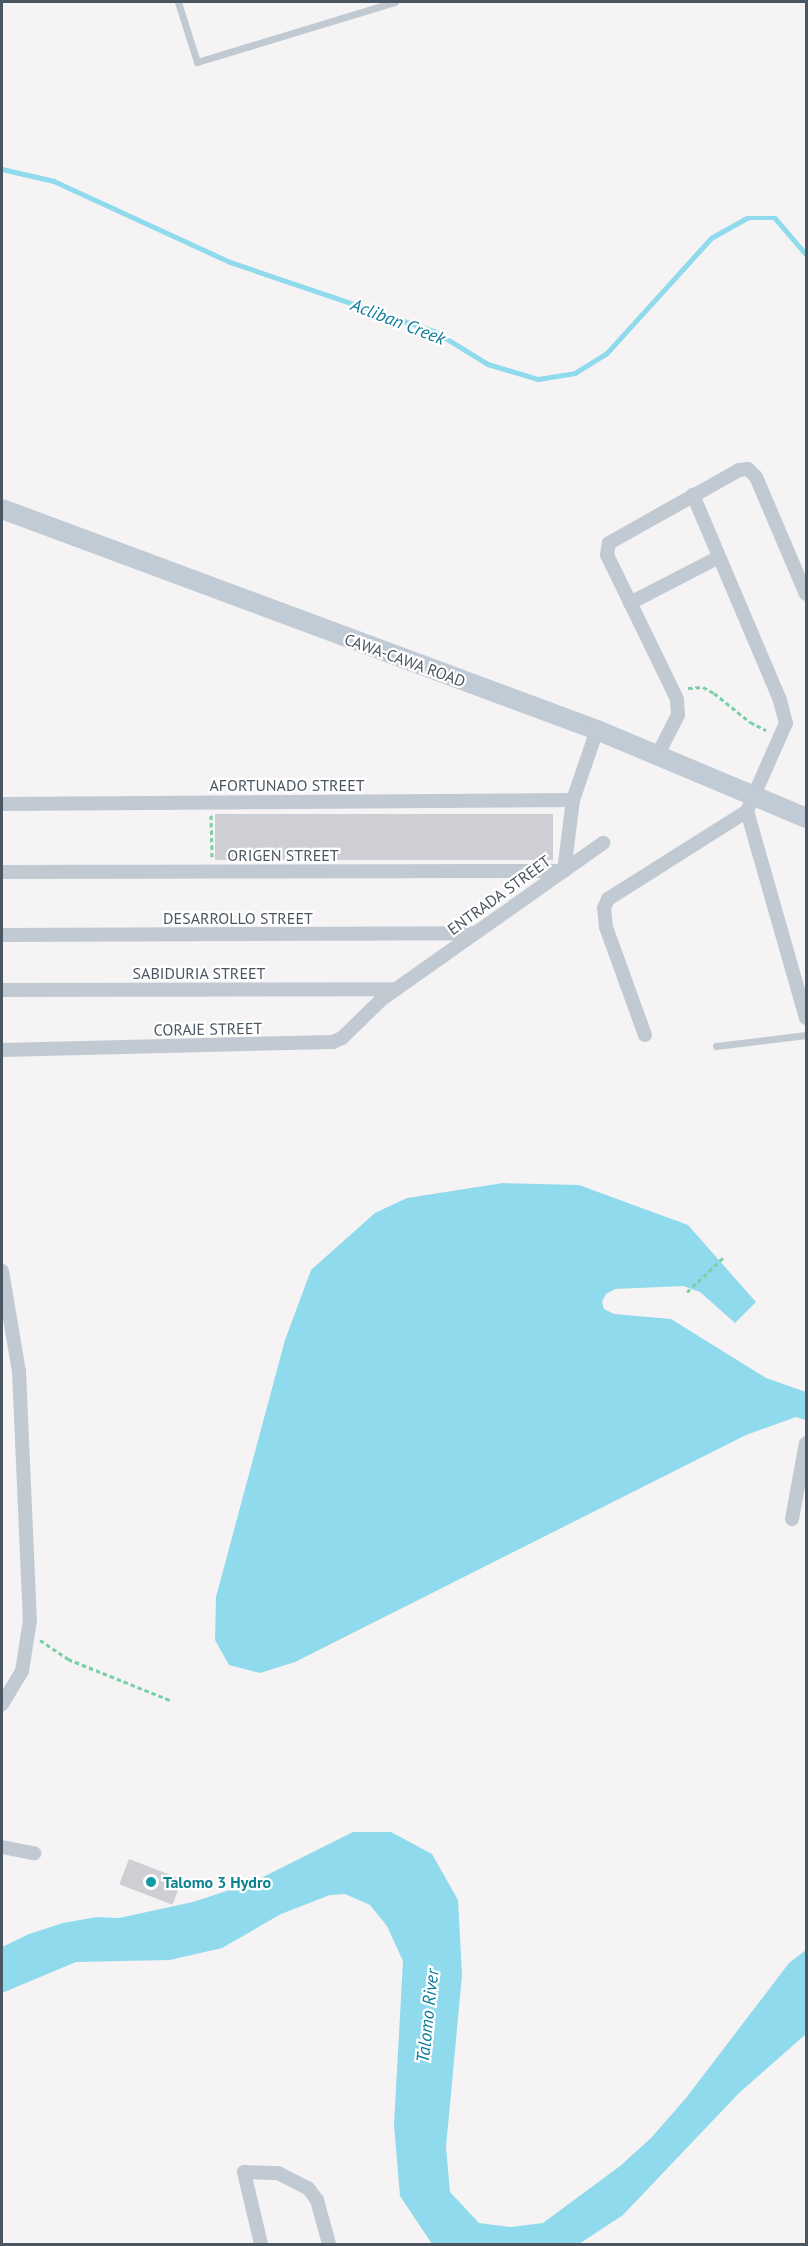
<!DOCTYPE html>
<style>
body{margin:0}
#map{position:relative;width:808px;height:2246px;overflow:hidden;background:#f5f3f3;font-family:"PT Sans",sans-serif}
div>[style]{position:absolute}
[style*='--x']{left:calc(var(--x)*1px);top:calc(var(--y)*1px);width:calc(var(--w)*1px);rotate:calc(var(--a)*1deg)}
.water>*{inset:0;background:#90daee}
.stream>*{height:4.5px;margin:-2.25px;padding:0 2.25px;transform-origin:2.25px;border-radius:2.25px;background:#90daee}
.building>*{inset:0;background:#cdcfd5;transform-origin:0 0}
.path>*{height:3px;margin-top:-1.5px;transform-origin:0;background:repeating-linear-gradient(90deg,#7ad0a6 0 4.5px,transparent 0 7.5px)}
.lane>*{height:7px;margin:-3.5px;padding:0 3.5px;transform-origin:3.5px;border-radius:3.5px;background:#c1cad2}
.street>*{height:14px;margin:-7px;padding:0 7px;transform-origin:7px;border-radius:7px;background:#c1cad2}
.secondary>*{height:20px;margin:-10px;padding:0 10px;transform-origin:10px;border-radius:10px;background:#c1cbd6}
.dots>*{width:16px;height:16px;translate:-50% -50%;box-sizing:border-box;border:3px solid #fff;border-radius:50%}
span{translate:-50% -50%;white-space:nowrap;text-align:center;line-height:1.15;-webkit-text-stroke:4.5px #fff;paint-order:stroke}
.street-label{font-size:16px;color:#4a5661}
.culture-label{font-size:16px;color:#0d838f;font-weight:700}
.left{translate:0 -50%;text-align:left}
.water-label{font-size:18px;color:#0c7c9b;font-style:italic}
.frame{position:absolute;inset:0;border:3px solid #4a5661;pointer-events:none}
</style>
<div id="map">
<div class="water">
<i style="clip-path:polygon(503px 1183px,579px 1185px,688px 1225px,756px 1302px,735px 1323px,700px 1292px,683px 1286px,615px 1289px,606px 1294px,602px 1302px,604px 1309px,614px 1314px,671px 1319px,766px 1378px,806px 1392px,806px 1420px,796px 1417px,746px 1435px,295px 1662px,260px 1673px,229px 1665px,215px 1640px,216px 1597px,285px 1340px,311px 1270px,375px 1213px,407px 1198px)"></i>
<i style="clip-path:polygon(353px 1832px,391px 1832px,432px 1854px,458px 1900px,462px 1975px,446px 2147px,450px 2192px,479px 2223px,511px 2227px,543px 2223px,620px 2166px,651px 2138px,686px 2098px,789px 1963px,806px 1950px,806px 2034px,739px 2093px,623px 2215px,579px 2244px,432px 2244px,400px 2196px,394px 2125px,403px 1961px,387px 1926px,370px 1905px,345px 1894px,330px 1895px,281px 1914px,222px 1948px,170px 1960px,76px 1962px,2px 1993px,2px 1947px,29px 1934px,63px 1923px,97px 1917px,119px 1918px,193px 1902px,251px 1883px)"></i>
</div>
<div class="stream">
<i style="--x:2;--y:169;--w:53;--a:13"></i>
<i style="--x:54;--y:181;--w:194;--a:24.7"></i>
<i style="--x:230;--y:262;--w:215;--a:18.7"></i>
<i style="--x:434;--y:331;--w:63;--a:31.4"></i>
<i style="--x:488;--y:364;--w:52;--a:16.7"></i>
<i style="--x:538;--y:379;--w:37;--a:-9"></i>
<i style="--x:575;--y:373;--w:36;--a:-32"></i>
<i style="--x:606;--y:354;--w:156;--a:-47.8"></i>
<i style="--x:711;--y:238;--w:41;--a:-29.1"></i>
<i style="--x:747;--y:218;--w:28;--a:0"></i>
<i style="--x:775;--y:218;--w:48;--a:49.3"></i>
</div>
<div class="building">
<i style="left:553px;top:814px;width:46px;height:338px;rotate:90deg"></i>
<i style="left:129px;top:1859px;width:57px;height:27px;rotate:21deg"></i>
</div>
<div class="path">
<i style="--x:688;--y:688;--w:15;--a:-4"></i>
<i style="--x:703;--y:687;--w:13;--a:29"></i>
<i style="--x:714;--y:693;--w:46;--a:38.9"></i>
<i style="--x:750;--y:722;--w:18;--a:27"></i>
<i style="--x:211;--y:815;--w:42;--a:88.6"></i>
<i style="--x:687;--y:1292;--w:51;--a:-43.4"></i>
<i style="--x:40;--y:1640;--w:34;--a:34"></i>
<i style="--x:68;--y:1659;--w:110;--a:21.9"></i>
</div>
<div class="lane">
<i style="--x:178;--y:2;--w:63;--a:72.4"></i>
<i style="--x:197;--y:62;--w:207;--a:-16.9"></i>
<i style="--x:716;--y:1046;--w:91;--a:-7"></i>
</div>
<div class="street">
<i style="--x:630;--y:603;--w:100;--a:-27.3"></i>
<i style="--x:657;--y:756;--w:46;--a:-62.9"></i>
<i style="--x:678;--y:715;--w:16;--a:-94"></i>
<i style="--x:677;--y:699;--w:160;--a:-115.9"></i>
<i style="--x:607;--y:555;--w:12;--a:-81"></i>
<i style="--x:609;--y:543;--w:149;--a:-29.3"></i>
<i style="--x:739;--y:470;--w:9;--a:-6"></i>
<i style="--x:748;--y:469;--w:11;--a:45"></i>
<i style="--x:756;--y:477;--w:127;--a:66.9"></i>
<i style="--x:2;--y:804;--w:571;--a:-0.4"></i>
<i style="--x:747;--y:811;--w:215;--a:74.1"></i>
<i style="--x:564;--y:871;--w:72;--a:-82.8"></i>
<i style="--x:573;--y:800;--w:74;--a:-71.1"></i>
<i style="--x:2;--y:872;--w:562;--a:-0.1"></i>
<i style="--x:2;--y:935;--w:472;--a:-0.2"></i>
<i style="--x:2;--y:990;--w:394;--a:-0.1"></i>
<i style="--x:645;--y:1035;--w:115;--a:-109.9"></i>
<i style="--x:606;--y:927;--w:19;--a:-96"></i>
<i style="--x:604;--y:908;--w:10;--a:-66"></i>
<i style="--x:608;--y:899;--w:165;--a:-32.3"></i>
<i style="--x:747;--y:811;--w:96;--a:-66.1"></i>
<i style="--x:786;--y:723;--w:24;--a:-105"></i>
<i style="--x:780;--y:700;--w:223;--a:-113"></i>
<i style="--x:2;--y:1050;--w:331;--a:-1.4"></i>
<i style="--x:333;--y:1042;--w:10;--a:-24"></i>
<i style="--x:342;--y:1038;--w:56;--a:-44.3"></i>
<i style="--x:382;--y:999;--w:271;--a:-35.2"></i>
<i style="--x:2;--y:1271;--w:101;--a:80.4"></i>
<i style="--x:19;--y:1371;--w:249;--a:87.5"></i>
<i style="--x:30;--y:1620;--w:52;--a:98.9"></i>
<i style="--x:22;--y:1671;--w:39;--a:121"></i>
<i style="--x:792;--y:1519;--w:77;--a:-79.6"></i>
<i style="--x:2;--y:1847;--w:33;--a:11"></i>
<i style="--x:261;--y:2244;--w:74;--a:-103.3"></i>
<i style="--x:244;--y:2172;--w:34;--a:2"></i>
<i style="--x:278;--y:2173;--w:34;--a:27"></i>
<i style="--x:308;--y:2188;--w:15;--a:53"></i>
<i style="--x:317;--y:2200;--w:46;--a:74.7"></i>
</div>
<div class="secondary">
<i style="--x:2;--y:509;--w:635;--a:20.38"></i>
<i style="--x:597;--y:730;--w:227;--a:22.8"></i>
</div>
<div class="dots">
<i style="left:151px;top:1882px;background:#0f9aa8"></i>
</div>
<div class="street-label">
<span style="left:405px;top:660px;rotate:20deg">CAWA-CAWA ROAD</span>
<span style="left:287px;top:785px">AFORTUNADO STREET</span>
<span style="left:283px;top:855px">ORIGEN STREET</span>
<span style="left:499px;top:895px;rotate:-36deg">ENTRADA STREET</span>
<span style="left:238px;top:918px">DESARROLLO STREET</span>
<span style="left:199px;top:973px">SABIDURIA STREET</span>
<span style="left:208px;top:1029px;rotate:-1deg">CORAJE STREET</span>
</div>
<div class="culture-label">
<span class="left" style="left:163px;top:1882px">Talomo 3 Hydro</span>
</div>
<div class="water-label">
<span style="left:398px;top:322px;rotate:21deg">Acliban Creek</span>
<span style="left:428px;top:2016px;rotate:-84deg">Talomo River</span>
</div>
<div class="frame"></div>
</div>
